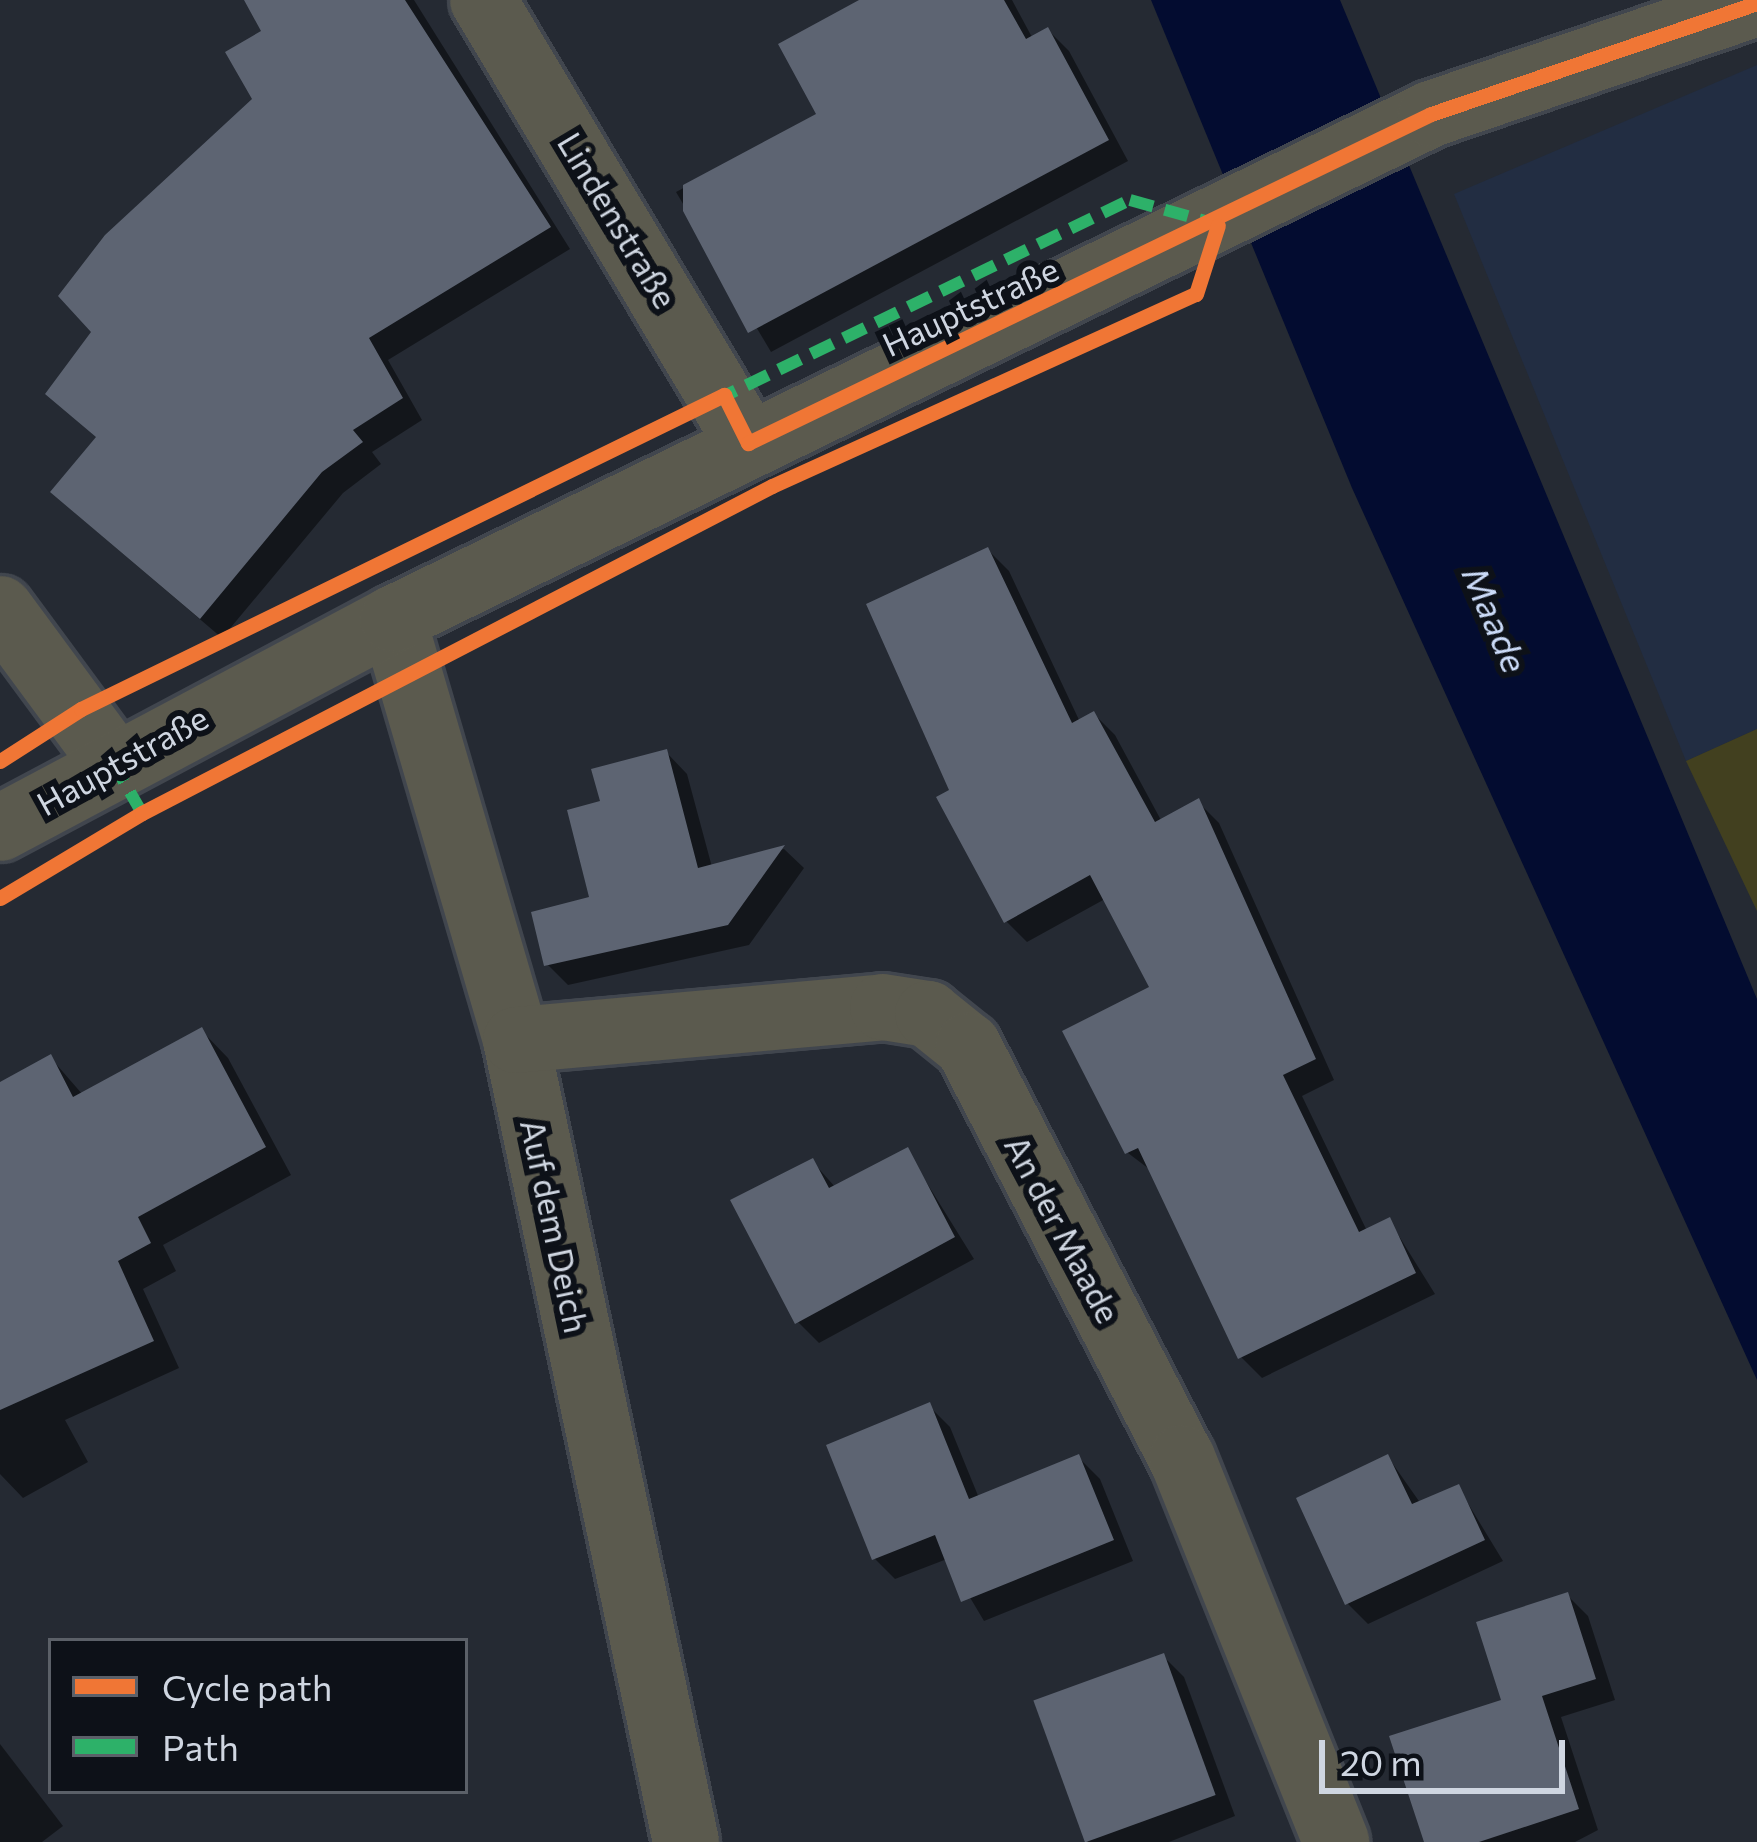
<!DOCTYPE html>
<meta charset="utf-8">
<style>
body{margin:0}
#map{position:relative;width:1757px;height:1842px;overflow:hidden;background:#252a33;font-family:Commissioner,sans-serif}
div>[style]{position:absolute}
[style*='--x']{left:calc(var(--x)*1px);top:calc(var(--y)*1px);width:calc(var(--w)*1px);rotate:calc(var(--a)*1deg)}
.built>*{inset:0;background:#222d42}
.green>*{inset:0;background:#42401f}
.water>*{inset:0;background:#030c30}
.shadow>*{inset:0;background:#0007}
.building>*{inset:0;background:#5d6472;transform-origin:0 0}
.roads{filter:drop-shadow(3px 0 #41464e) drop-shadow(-3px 0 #41464e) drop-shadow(0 3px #41464e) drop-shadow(0 -3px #41464e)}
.minor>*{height:66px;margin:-33px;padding:0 33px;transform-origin:33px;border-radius:33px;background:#5b5a4e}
.quiet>*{height:12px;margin-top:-6px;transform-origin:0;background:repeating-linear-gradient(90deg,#2db169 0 24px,transparent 0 36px)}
.cycleway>*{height:15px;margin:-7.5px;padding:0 7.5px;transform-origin:7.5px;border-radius:7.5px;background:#f07635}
span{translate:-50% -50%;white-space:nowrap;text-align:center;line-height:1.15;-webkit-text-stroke:12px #0d1118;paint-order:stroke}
.street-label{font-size:33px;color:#cfd6e1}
.water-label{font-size:36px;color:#cbdbf8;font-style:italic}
.legend{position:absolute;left:48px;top:1638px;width:420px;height:156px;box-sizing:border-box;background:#0d1118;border:3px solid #5b6068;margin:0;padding:15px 21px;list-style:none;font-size:36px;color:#cfd6e1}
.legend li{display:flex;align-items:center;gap:24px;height:60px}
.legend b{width:60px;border:3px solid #5b6068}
.scale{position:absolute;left:1319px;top:1740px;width:246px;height:54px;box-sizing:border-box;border:6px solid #cfd6e1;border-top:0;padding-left:15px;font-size:36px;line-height:42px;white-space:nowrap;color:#cfd6e1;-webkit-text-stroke:9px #0d1118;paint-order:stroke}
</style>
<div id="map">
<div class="built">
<i style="clip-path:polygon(1757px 65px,1757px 729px,1686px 761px,1454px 194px)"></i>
</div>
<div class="green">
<i style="clip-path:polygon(1757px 729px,1757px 911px,1686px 761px)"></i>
</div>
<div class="water">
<i style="clip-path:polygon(1151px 0,1340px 0,1757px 999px,1757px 1380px,1352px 488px)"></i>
</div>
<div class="shadow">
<i style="clip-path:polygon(271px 0,414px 0,570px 249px,388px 360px,422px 420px,372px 452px,381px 464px,343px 493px,222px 638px,75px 513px,256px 100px)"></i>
<i style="clip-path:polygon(866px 0,1012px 0,1033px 39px,1048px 30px,1069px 51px,1128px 161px,771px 352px,676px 192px,820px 115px)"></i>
<i style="clip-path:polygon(988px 550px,1009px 571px,1080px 722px,1094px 714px,1115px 735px,1162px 822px,1198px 802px,1219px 823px,1334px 1080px,1302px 1096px,1367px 1231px,1389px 1220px,1435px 1294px,1262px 1378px,1241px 1357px,1153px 1172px,1128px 1153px,1153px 988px,1105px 899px,1027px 942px,1006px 921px,953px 792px)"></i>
<i style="clip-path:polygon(666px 752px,687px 774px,712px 867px,784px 849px,804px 868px,749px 945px,568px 985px,547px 964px,592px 899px,604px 803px)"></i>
<i style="clip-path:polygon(201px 1030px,228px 1058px,291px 1175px,163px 1245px,176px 1271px,143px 1289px,179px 1368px,65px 1420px,88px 1462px,23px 1498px,0 1474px,0 1085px,50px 1057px,83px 1095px)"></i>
<i style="clip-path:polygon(907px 1151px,974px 1259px,819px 1343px,798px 1322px,812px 1161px,836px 1188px)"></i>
<i style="clip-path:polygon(929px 1406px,950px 1427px,979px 1498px,1079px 1458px,1100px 1479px,1133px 1561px,984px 1621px,947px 1559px,895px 1579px,874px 1558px)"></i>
<i style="clip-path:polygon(1388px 1457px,1421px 1504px,1458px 1487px,1503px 1561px,1368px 1624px,1347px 1603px)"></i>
<i style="clip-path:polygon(1567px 1595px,1588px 1616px,1615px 1700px,1561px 1717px,1598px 1830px,1575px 1842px,1429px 1842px)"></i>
<i style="clip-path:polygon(1163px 1656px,1184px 1677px,1235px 1816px,1169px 1842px,1088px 1842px,1037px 1704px)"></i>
<i style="clip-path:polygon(0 1744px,63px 1826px,42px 1842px,0 1842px)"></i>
</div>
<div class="building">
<i style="clip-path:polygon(244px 0,405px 0,551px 227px,369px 338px,403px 398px,353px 430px,363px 442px,322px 472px,200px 619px,50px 492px,96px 437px,45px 394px,91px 332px,58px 296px,105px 235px,252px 99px,225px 52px,261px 31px)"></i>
<i style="clip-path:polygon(859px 0,1004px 0,1026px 39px,1048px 27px,1109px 140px,748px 333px,683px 211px,683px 185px,816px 114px,778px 44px)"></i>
<i style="clip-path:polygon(988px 547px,1072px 723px,1094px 711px,1155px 822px,1199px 798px,1316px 1059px,1283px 1075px,1359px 1232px,1390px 1217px,1416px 1273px,1238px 1359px,1138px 1148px,1125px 1154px,1062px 1031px,1149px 987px,1090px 875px,1004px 923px,936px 797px,949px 790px,866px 604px)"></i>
<i style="clip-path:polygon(667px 749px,698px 868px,785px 845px,728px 925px,544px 966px,531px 912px,589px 897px,567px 810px,600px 801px,591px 769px)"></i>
<i style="clip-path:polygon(202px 1027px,266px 1147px,138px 1217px,151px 1243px,118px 1261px,154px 1341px,0 1410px,0 1082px,51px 1054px,73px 1097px)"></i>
<i style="clip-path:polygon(908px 1147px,955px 1237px,795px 1324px,730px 1200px,813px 1158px,829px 1188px)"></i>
<i style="clip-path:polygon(930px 1402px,969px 1499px,1079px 1454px,1114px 1540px,961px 1602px,935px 1535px,872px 1560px,826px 1445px)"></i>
<i style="clip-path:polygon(1388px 1454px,1412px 1504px,1459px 1484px,1485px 1540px,1345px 1605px,1296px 1498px)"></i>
<i style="clip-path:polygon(1568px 1592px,1596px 1679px,1542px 1696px,1579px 1809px,1479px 1842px,1424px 1842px,1389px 1736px,1501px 1700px,1476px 1622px)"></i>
<i style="left:1164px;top:1653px;width:151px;height:139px;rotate:70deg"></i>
</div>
<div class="roads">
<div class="minor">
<i style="--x:483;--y:0;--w:516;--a:59.11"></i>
<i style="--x:0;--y:609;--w:189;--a:53.6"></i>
<i style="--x:393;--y:619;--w:439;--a:73.7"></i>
<i style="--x:516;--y:1040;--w:820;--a:78.03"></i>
<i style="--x:0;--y:828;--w:445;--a:-28"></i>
<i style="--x:393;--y:619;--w:1154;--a:-25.94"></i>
<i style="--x:1431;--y:114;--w:344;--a:-18.8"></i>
<i style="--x:516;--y:1040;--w:368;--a:-5.1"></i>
<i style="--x:883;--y:1007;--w:46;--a:8.8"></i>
<i style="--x:928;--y:1014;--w:51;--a:38.7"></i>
<i style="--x:968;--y:1046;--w:464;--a:62.6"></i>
<i style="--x:1182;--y:1458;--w:414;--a:68.1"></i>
</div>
</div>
<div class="quiet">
<i style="--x:714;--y:401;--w:462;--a:-25.8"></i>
<i style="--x:1130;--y:200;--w:78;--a:15.6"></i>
<i style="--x:112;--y:761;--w:60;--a:60"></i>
</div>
<div class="cycleway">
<i style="--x:0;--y:761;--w:96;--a:-32.7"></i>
<i style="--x:81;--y:709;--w:716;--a:-26.03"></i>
<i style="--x:724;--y:395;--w:54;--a:63.4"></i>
<i style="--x:748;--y:443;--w:758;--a:-25.72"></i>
<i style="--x:1431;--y:114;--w:344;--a:-18.8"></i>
<i style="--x:0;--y:898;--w:165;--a:-30.9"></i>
<i style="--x:142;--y:813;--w:710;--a:-27.43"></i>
<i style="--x:772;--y:486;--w:465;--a:-24.4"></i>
<i style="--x:1196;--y:294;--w:72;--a:-72.3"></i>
</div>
<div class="street-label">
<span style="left:618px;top:220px;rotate:59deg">Lindenstraße</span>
<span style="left:970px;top:306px;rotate:-25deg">Hauptstraße</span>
<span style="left:122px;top:760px;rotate:-29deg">Hauptstraße</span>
<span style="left:555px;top:1226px;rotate:78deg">Auf dem Deich</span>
<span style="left:1063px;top:1229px;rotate:62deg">An der Maade</span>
</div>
<div class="water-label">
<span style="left:1496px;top:619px;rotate:67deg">Maade</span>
</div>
<ul class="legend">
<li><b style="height:15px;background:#f07635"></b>Cycle path</li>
<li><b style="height:15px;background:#2db169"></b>Path</li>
</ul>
<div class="scale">20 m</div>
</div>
